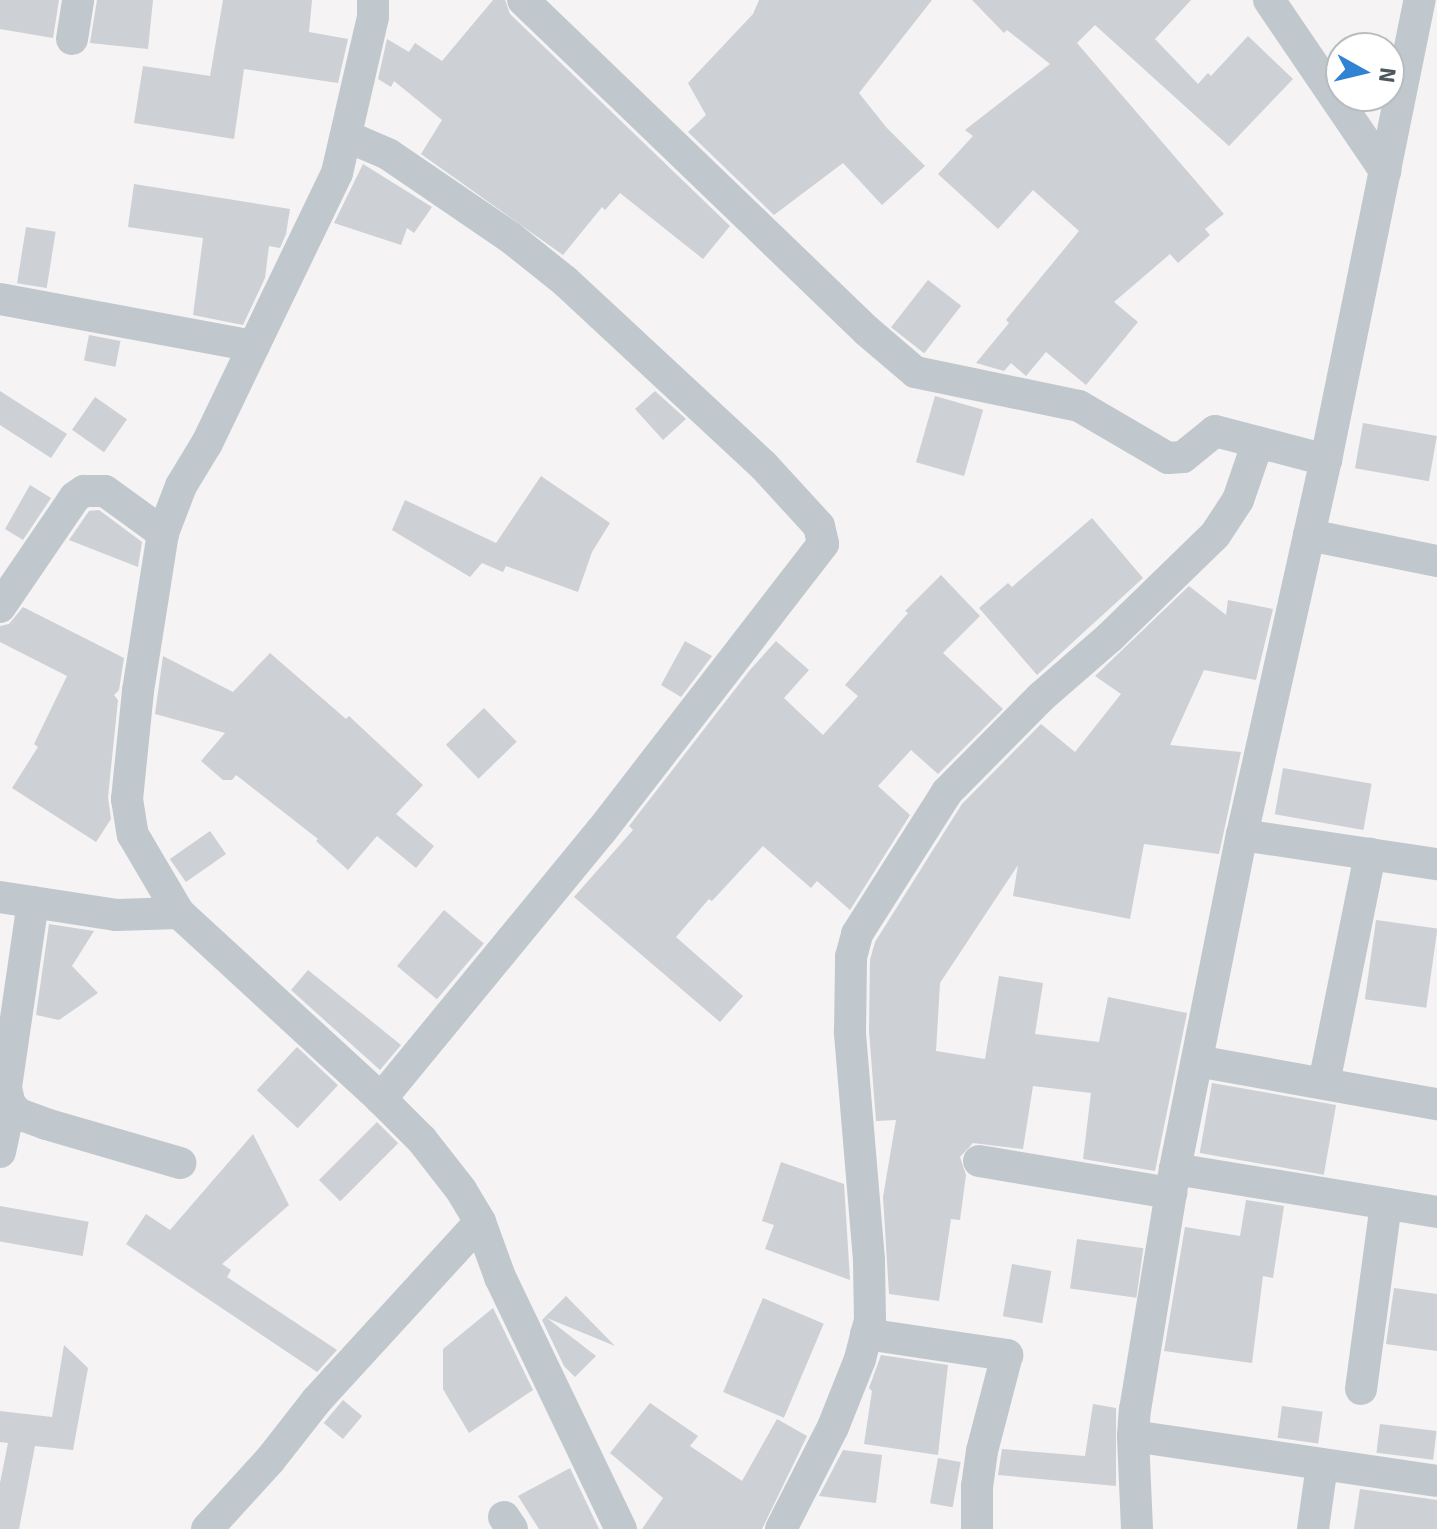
<!DOCTYPE html>
<style>
body{margin:0}
#map{position:relative;width:1437px;height:1529px;overflow:hidden;background:#f5f3f3;font-family:Signika,sans-serif}
div>[style]{position:absolute}
[style*='--x']{left:calc(var(--x)*1px);top:calc(var(--y)*1px);width:calc(var(--w)*1px);rotate:calc(var(--a)*1deg)}
.building>*{inset:0;background:#cdd0d4;transform-origin:0 0}
.minor>*{height:32px;margin:-16px;padding:0 16px;transform-origin:16px;border-radius:16px;background:#c0c8cd}
span{translate:-50% -50%;white-space:nowrap;text-align:center;line-height:1.15;-webkit-text-stroke:7px #fff;paint-order:stroke}
.north{position:absolute;left:1325px;top:32px;width:80px;height:80px;box-sizing:border-box;background:#fff;border:2px solid #b7bcbf;border-radius:50%;rotate:98deg;font-size:22px;font-weight:700;line-height:32px;text-align:center;color:#4c575e}
.north::after{content:'';display:block;margin:auto;width:28px;height:36px;background:#3082d2;clip-path:polygon(50% 0,100% 100%,50% 72%,0 100%)}
</style>
<div id="map">
<div class="building">
<i style="clip-path:polygon(0 0,59px 0,53px 38px,0 29px)"></i>
<i style="clip-path:polygon(97px 0,153px 0,148px 49px,90px 43px)"></i>
<i style="clip-path:polygon(223px 0,312px 0,309px 32px,348px 39px,338px 83px,244px 69px,234px 139px,134px 123px,143px 66px,210px 76px)"></i>
<i style="clip-path:polygon(493px 0,505px 0,510px 14px,730px 226px,703px 259px,620px 193px,605px 210px,602px 207px,563px 255px,421px 154px,442px 120px,394px 81px,391px 87px,378px 79px,387px 39px,409px 52px,415px 43px,442px 61px)"></i>
<i style="clip-path:polygon(759px 0,932px 0,859px 93px,886px 127px,925px 166px,882px 205px,843px 163px,774px 215px,688px 132px,706px 115px,688px 83px,753px 14px)"></i>
<i style="clip-path:polygon(972px 0,1191px 0,1155px 39px,1198px 84px,1208px 73px,1211px 76px,1248px 36px,1293px 79px,1229px 146px,1095px 25px,1077px 43px,1224px 214px,1205px 229px,1210px 235px,1178px 263px,1170px 254px,1114px 302px,1138px 322px,1086px 385px,1046px 352px,1026px 376px,1011px 363px,1004px 371px,976px 363px,1009px 323px,1006px 320px,1079px 231px,1033px 190px,998px 229px,938px 174px,973px 136px,965px 130px,1050px 64px,1007px 30px,1004px 33px)"></i>
<i style="clip-path:polygon(363px 164px,432px 207px,414px 233px,407px 228px,401px 245px,334px 223px)"></i>
<i style="clip-path:polygon(134px 184px,290px 209px,286px 234px,280px 248px,269px 246px,265px 278px,243px 325px,193px 315px,203px 238px,128px 227px)"></i>
<i style="left:26px;top:227px;width:30px;height:57px;rotate:9deg"></i>
<i style="left:928px;top:280px;width:42px;height:60px;rotate:38deg"></i>
<i style="left:89px;top:335px;width:32px;height:26px;rotate:11deg"></i>
<i style="clip-path:polygon(0 391px,67px 434px,51px 458px,0 425px)"></i>
<i style="clip-path:polygon(655px 391px,686px 419px,663px 440px,635px 409px)"></i>
<i style="left:935px;top:396px;width:50px;height:69px;rotate:16deg"></i>
<i style="left:95px;top:397px;width:39px;height:40px;rotate:35deg"></i>
<i style="left:1363px;top:423px;width:75px;height:46px;rotate:10deg"></i>
<i style="clip-path:polygon(541px 476px,610px 523px,592px 552px,578px 592px,506px 566px,503px 572px,482px 563px,470px 577px,392px 530px,405px 500px,496px 543px)"></i>
<i style="clip-path:polygon(30px 485px,51px 498px,23px 540px,5px 529px)"></i>
<i style="clip-path:polygon(99px 510px,142px 542px,138px 567px,69px 540px,89px 511px)"></i>
<i style="clip-path:polygon(1092px 518px,1143px 578px,1037px 675px,979px 608px,1008px 583px,1012px 587px)"></i>
<i style="clip-path:polygon(941px 575px,980px 616px,943px 653px,1003px 709px,938px 774px,911px 750px,878px 786px,910px 815px,850px 910px,817px 881px,811px 888px,763px 846px,712px 901px,709px 899px,676px 937px,743px 996px,720px 1022px,574px 897px,633px 830px,629px 826px,750px 670px,776px 641px,809px 670px,784px 698px,823px 735px,858px 696px,845px 685px,908px 613px,905px 611px)"></i>
<i style="clip-path:polygon(1189px 586px,1226px 615px,1228px 600px,1273px 609px,1256px 680px,1204px 670px,1170px 745px,1241px 752px,1219px 854px,1144px 844px,1130px 919px,1013px 896px,1018px 865px,940px 983px,936px 1051px,985px 1059px,999px 976px,1043px 983px,1035px 1034px,1099px 1042px,1108px 997px,1187px 1013px,1155px 1171px,1083px 1159px,1091px 1093px,1033px 1086px,1023px 1149px,973px 1143px,960px 1157px,966px 1175px,960px 1220px,951px 1219px,939px 1301px,889px 1294px,883px 1197px,896px 1120px,876px 1121px,869px 1031px,870px 960px,875px 942px,962px 804px,1041px 724px,1075px 752px,1121px 694px,1095px 676px)"></i>
<i style="clip-path:polygon(23px 607px,124px 658px,119px 690px,114px 695px,118px 700px,108px 797px,111px 819px,96px 842px,12px 788px,38px 747px,34px 744px,67px 676px,0 642px,0 626px,9px 624px)"></i>
<i style="clip-path:polygon(685px 641px,712px 656px,681px 697px,661px 685px)"></i>
<i style="clip-path:polygon(270px 653px,346px 719px,349px 716px,423px 785px,396px 814px,434px 846px,416px 868px,377px 836px,348px 870px,316px 841px,318px 839px,236px 775px,232px 780px,223px 780px,201px 761px,225px 733px,155px 714px,163px 656px,233px 692px)"></i>
<i style="left:484px;top:708px;width:47px;height:53px;rotate:46deg"></i>
<i style="left:1283px;top:768px;width:90px;height:47px;rotate:10deg"></i>
<i style="left:210px;top:831px;width:28px;height:49px;rotate:55deg"></i>
<i style="left:444px;top:910px;width:52px;height:73px;rotate:40deg"></i>
<i style="left:1376px;top:920px;width:62px;height:80px;rotate:8deg"></i>
<i style="clip-path:polygon(49px 924px,94px 931px,72px 966px,98px 993px,59px 1020px,36px 1015px)"></i>
<i style="clip-path:polygon(308px 970px,401px 1045px,380px 1070px,291px 990px)"></i>
<i style="left:297px;top:1047px;width:56px;height:59px;rotate:43deg"></i>
<i style="left:1212px;top:1083px;width:126px;height:71px;rotate:10deg"></i>
<i style="left:377px;top:1122px;width:30px;height:82px;rotate:45deg"></i>
<i style="clip-path:polygon(253px 1134px,289px 1205px,222px 1264px,231px 1270px,227px 1277px,337px 1350px,317px 1372px,126px 1244px,146px 1214px,170px 1230px)"></i>
<i style="clip-path:polygon(781px 1162px,844px 1184px,850px 1280px,765px 1249px,774px 1225px,762px 1221px)"></i>
<i style="clip-path:polygon(1246px 1200px,1284px 1206px,1273px 1278px,1263px 1276px,1252px 1363px,1164px 1351px,1185px 1227px,1240px 1236px)"></i>
<i style="left:0;top:1206px;width:90px;height:35px;rotate:10deg"></i>
<i style="left:1077px;top:1239px;width:67px;height:50px;rotate:8deg"></i>
<i style="left:1012px;top:1264px;width:40px;height:53px;rotate:10deg"></i>
<i style="clip-path:polygon(1394px 1288px,1437px 1294px,1437px 1351px,1386px 1344px)"></i>
<i style="clip-path:polygon(566px 1296px,615px 1346px,547px 1318px,596px 1356px,575px 1377px,564px 1366px,542px 1320px)"></i>
<i style="left:763px;top:1298px;width:66px;height:102px;rotate:23deg"></i>
<i style="clip-path:polygon(493px 1308px,533px 1390px,469px 1433px,443px 1389px,443px 1349px)"></i>
<i style="clip-path:polygon(64px 1345px,88px 1368px,73px 1450px,35px 1446px,19px 1529px,0 1529px,0 1483px,8px 1443px,0 1442px,0 1411px,52px 1417px)"></i>
<i style="clip-path:polygon(881px 1355px,948px 1365px,938px 1455px,864px 1444px,872px 1391px,869px 1388px)"></i>
<i style="left:343px;top:1400px;width:25px;height:30px;rotate:40deg"></i>
<i style="clip-path:polygon(650px 1403px,698px 1436px,690px 1446px,742px 1481px,777px 1419px,807px 1436px,762px 1529px,642px 1529px,663px 1498px,610px 1453px)"></i>
<i style="clip-path:polygon(1093px 1404px,1116px 1408px,1116px 1486px,998px 1475px,1002px 1449px,1085px 1456px)"></i>
<i style="left:1282px;top:1406px;width:41px;height:32px;rotate:8deg"></i>
<i style="left:1380px;top:1424px;width:57px;height:29px;rotate:7deg"></i>
<i style="clip-path:polygon(843px 1450px,882px 1455px,876px 1503px,819px 1496px)"></i>
<i style="left:938px;top:1458px;width:23px;height:46px;rotate:10deg"></i>
<i style="clip-path:polygon(570px 1468px,599px 1529px,539px 1529px,518px 1496px)"></i>
<i style="clip-path:polygon(1360px 1489px,1437px 1500px,1437px 1529px,1354px 1529px)"></i>
</div>
<div class="minor">
<i style="--x:373;--y:0;--w:17;--a:90"></i>
<i style="--x:373;--y:17;--w:160;--a:103"></i>
<i style="--x:337;--y:173;--w:300;--a:115.7"></i>
<i style="--x:207;--y:443;--w:50;--a:121.2"></i>
<i style="--x:181;--y:486;--w:50;--a:111"></i>
<i style="--x:163;--y:533;--w:160;--a:99"></i>
<i style="--x:138;--y:691;--w:109;--a:95.8"></i>
<i style="--x:127;--y:799;--w:36;--a:81"></i>
<i style="--x:133;--y:835;--w:91;--a:59.5"></i>
<i style="--x:179;--y:913;--w:275;--a:42.6"></i>
<i style="--x:381;--y:1099;--w:58;--a:45"></i>
<i style="--x:422;--y:1140;--w:63;--a:52"></i>
<i style="--x:461;--y:1190;--w:37;--a:59"></i>
<i style="--x:480;--y:1222;--w:59;--a:70"></i>
<i style="--x:500;--y:1277;--w:280;--a:64.4"></i>
<i style="--x:523;--y:0;--w:477;--a:43.9"></i>
<i style="--x:867;--y:331;--w:63;--a:40.5"></i>
<i style="--x:915;--y:372;--w:167;--a:11.7"></i>
<i style="--x:1079;--y:406;--w:103;--a:30.3"></i>
<i style="--x:1168;--y:458;--w:15;--a:-4"></i>
<i style="--x:1183;--y:457;--w:41;--a:-39.1"></i>
<i style="--x:1215;--y:431;--w:115;--a:14.6"></i>
<i style="--x:1269;--y:0;--w:207;--a:55.8"></i>
<i style="--x:72;--y:39;--w:39;--a:-81"></i>
<i style="--x:346;--y:136;--w:46;--a:23.2"></i>
<i style="--x:388;--y:154;--w:149;--a:34.3"></i>
<i style="--x:511;--y:238;--w:69;--a:38.5"></i>
<i style="--x:565;--y:281;--w:272;--a:42.9"></i>
<i style="--x:764;--y:466;--w:81;--a:47.5"></i>
<i style="--x:819;--y:526;--w:18;--a:77"></i>
<i style="--x:823;--y:544;--w:363;--a:127.7"></i>
<i style="--x:601;--y:831;--w:347;--a:129.4"></i>
<i style="--x:0;--y:299;--w:258;--a:10.5"></i>
<i style="--x:1309;--y:535;--w:131;--a:11.5"></i>
<i style="--x:0;--y:607;--w:133;--a:-55.7"></i>
<i style="--x:75;--y:497;--w:11;--a:-34"></i>
<i style="--x:84;--y:491;--w:21;--a:0"></i>
<i style="--x:105;--y:491;--w:72;--a:35.9"></i>
<i style="--x:1242;--y:835;--w:197;--a:8.5"></i>
<i style="--x:0;--y:897;--w:117;--a:8.8"></i>
<i style="--x:116;--y:915;--w:63;--a:-1.8"></i>
<i style="--x:33;--y:902;--w:188;--a:98.3"></i>
<i style="--x:6;--y:1088;--w:17;--a:77"></i>
<i style="--x:10;--y:1105;--w:13;--a:45"></i>
<i style="--x:19;--y:1114;--w:29;--a:20"></i>
<i style="--x:46;--y:1124;--w:140;--a:16.2"></i>
<i style="--x:1197;--y:1061;--w:244;--a:10.2"></i>
<i style="--x:1324;--y:1083;--w:234;--a:-78.6"></i>
<i style="--x:0;--y:1152;--w:48;--a:-78"></i>
<i style="--x:979;--y:1161;--w:195;--a:9.5"></i>
<i style="--x:1175;--y:1169;--w:266;--a:9.3"></i>
<i style="--x:866;--y:1334;--w:143;--a:8.5"></i>
<i style="--x:1007;--y:1355;--w:99;--a:104.6"></i>
<i style="--x:982;--y:1451;--w:35;--a:98"></i>
<i style="--x:977;--y:1486;--w:43;--a:90"></i>
<i style="--x:1361;--y:1389;--w:187;--a:-82.3"></i>
<i style="--x:1133;--y:1436;--w:307;--a:8.4"></i>
<i style="--x:504;--y:1517;--w:14;--a:56"></i>
<i style="--x:207;--y:1529;--w:93;--a:-47.6"></i>
<i style="--x:270;--y:1460;--w:76;--a:-51.9"></i>
<i style="--x:317;--y:1400;--w:241;--a:-47.5"></i>
<i style="--x:781;--y:1529;--w:114;--a:-63"></i>
<i style="--x:833;--y:1427;--w:73;--a:-68.3"></i>
<i style="--x:860;--y:1359;--w:40;--a:-75.6"></i>
<i style="--x:870;--y:1320;--w:60;--a:-91"></i>
<i style="--x:869;--y:1260;--w:229;--a:-94.8"></i>
<i style="--x:850;--y:1032;--w:75;--a:-89.2"></i>
<i style="--x:851;--y:957;--w:24;--a:-75"></i>
<i style="--x:857;--y:934;--w:168;--a:-57.6"></i>
<i style="--x:947;--y:792;--w:134;--a:-45.3"></i>
<i style="--x:1041;--y:697;--w:91;--a:-41"></i>
<i style="--x:1110;--y:637;--w:146;--a:-44.2"></i>
<i style="--x:1215;--y:535;--w:42;--a:-56.7"></i>
<i style="--x:1238;--y:500;--w:61;--a:-71"></i>
<i style="--x:1137;--y:1529;--w:93;--a:-92.5"></i>
<i style="--x:1133;--y:1436;--w:26;--a:-86"></i>
<i style="--x:1135;--y:1410;--w:244;--a:-80.6"></i>
<i style="--x:1175;--y:1169;--w:341;--a:-78.7"></i>
<i style="--x:1242;--y:835;--w:384;--a:-77.4"></i>
<i style="--x:1326;--y:460;--w:470;--a:-78.5"></i>
<i style="--x:1313;--y:1529;--w:65;--a:-82"></i>
</div>
<div class="north">N</div>
</div>
